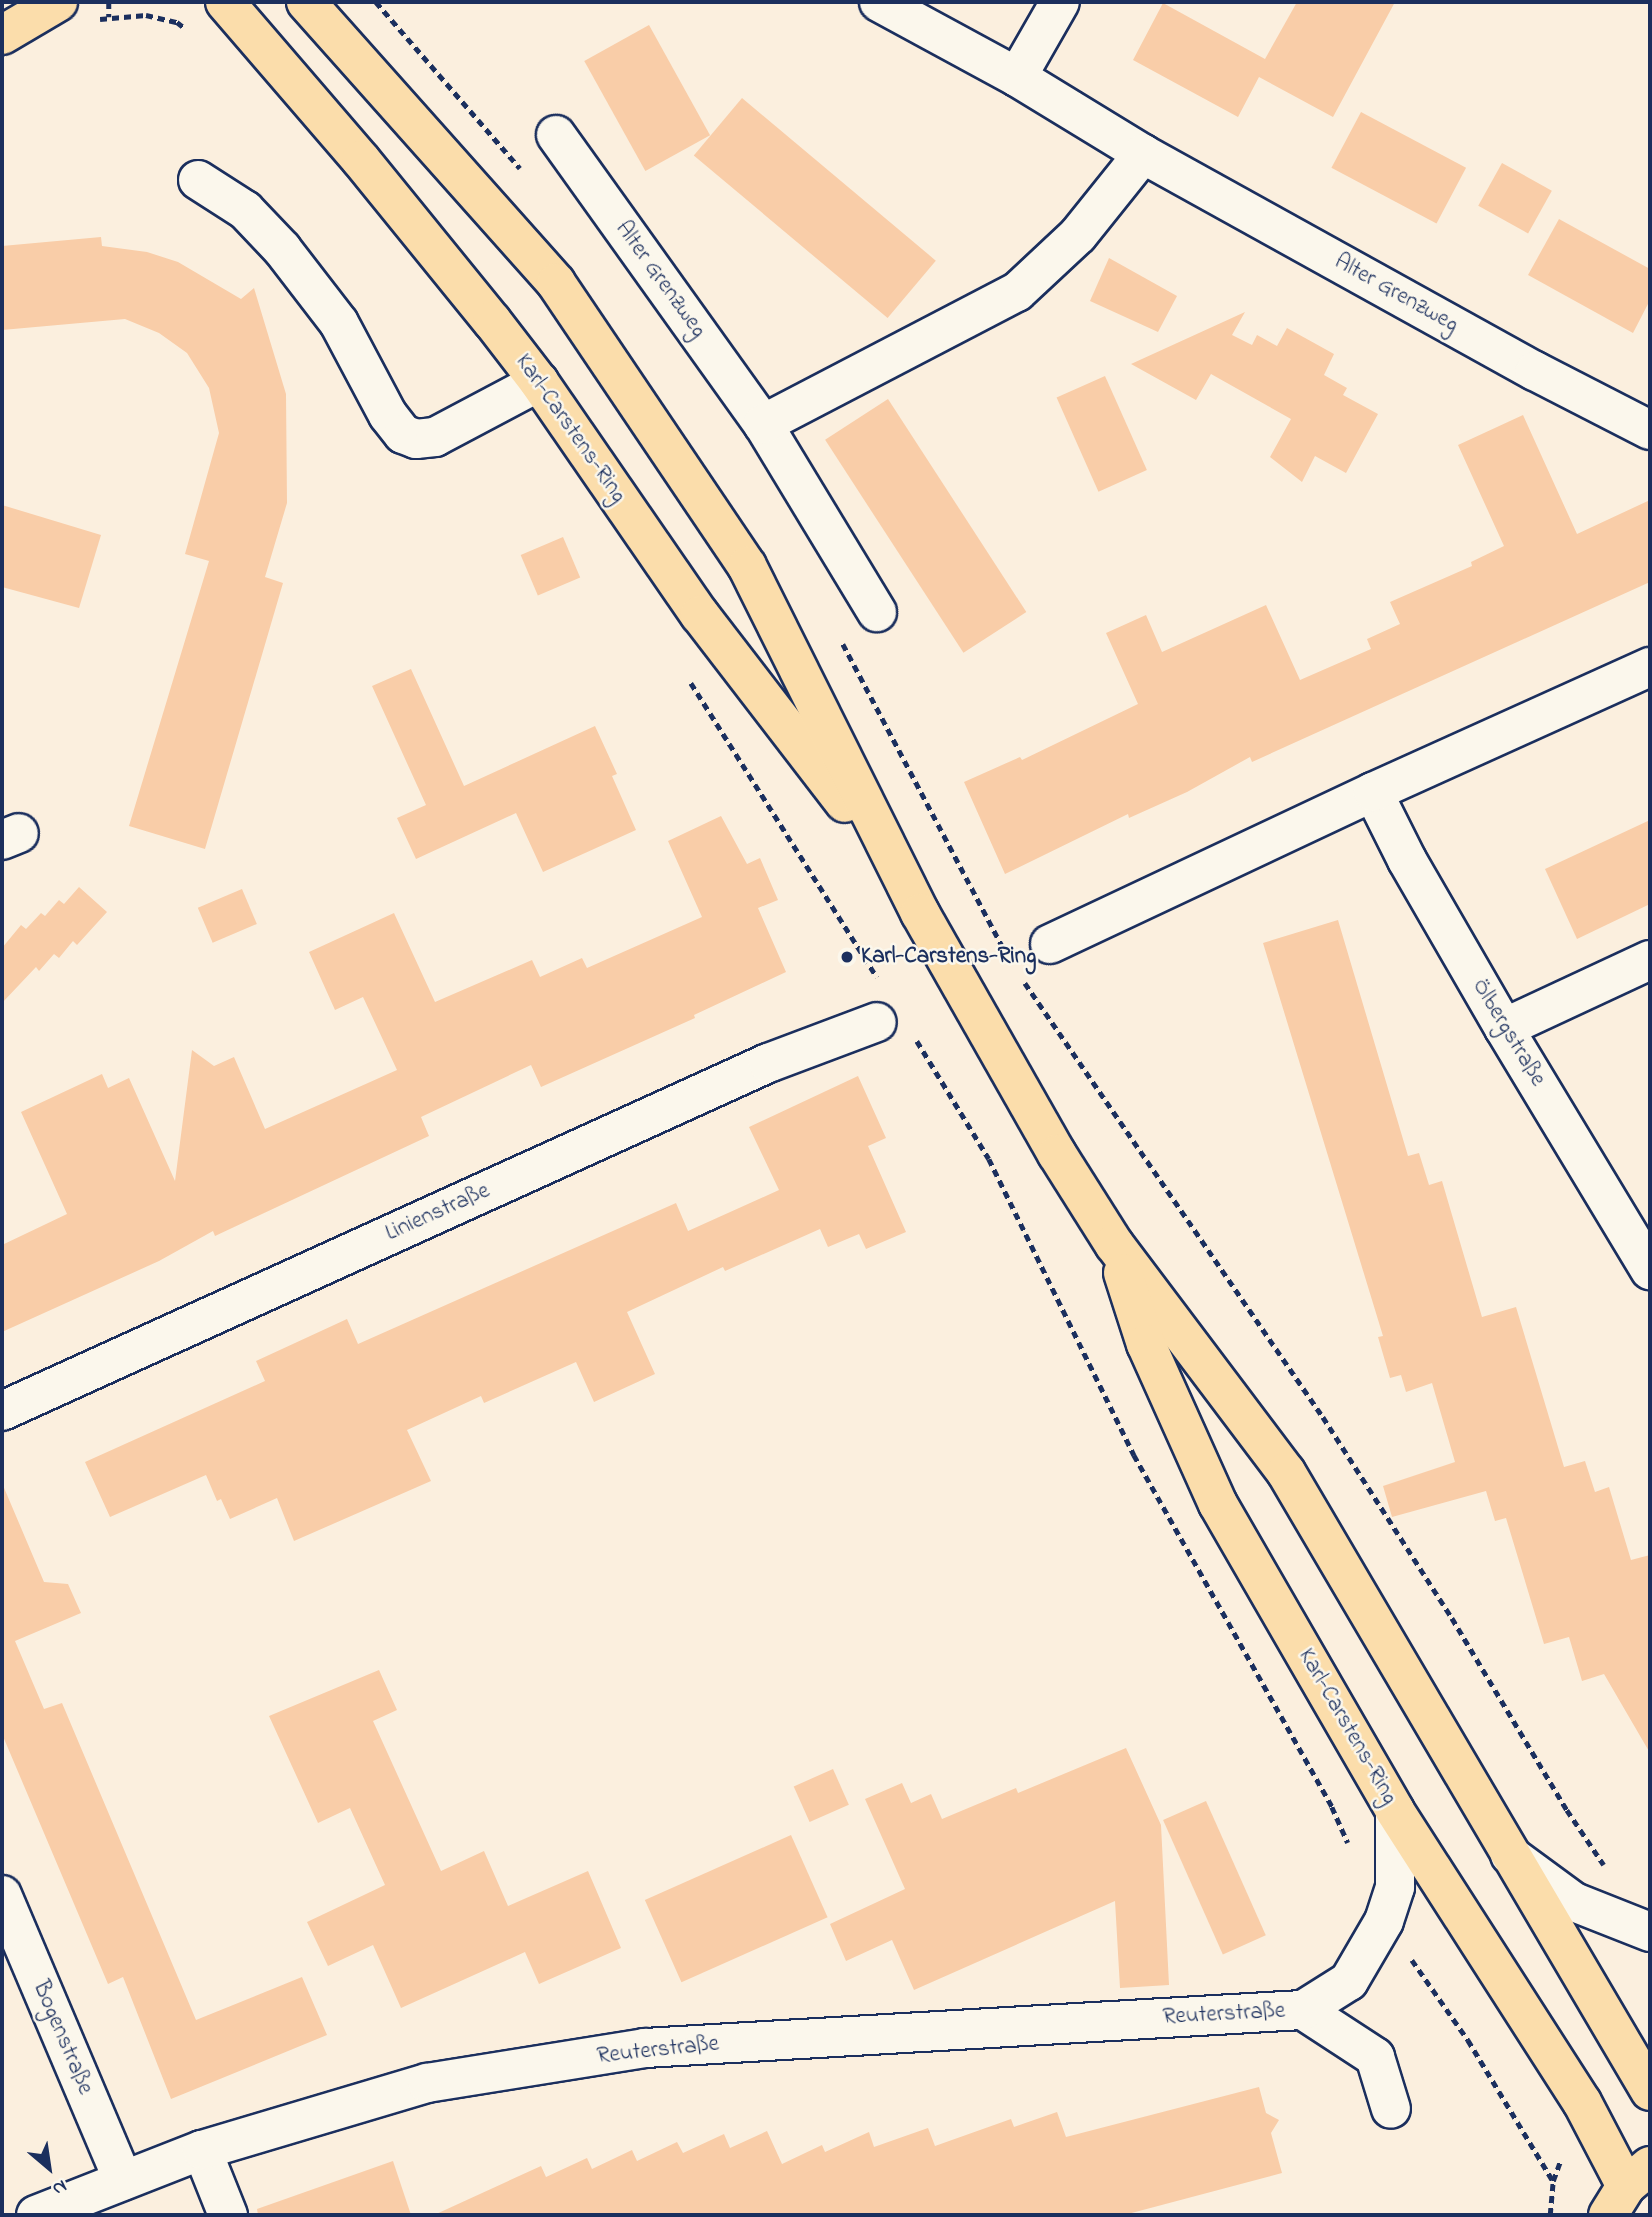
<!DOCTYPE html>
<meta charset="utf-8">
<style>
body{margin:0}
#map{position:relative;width:1652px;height:2217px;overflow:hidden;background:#fbefde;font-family:"Indie Flower",sans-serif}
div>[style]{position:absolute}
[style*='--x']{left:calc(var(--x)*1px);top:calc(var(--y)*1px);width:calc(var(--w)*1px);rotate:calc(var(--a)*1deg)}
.building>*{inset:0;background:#f9cda8;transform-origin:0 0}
.path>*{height:4.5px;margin-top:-2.25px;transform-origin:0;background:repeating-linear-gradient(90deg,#1b2f5e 0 7px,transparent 0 12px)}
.roads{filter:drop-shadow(2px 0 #1b2f5e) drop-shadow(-2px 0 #1b2f5e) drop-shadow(0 2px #1b2f5e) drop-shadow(0 -2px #1b2f5e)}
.minor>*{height:38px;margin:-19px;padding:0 19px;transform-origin:19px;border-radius:19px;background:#fbf7ec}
.major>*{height:38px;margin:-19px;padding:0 19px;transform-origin:19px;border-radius:19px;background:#fbddab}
.dots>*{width:19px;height:19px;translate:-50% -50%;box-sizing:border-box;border:4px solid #fbf7ec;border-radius:50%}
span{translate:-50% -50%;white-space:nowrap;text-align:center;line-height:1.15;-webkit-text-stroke:5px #fbf7ec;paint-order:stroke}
.street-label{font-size:23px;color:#1b2f5e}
.poi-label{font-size:23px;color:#1b2f5e;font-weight:700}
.left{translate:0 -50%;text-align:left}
.frame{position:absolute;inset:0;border:4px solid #1b2f5e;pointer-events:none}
.north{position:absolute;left:14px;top:2133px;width:70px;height:70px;-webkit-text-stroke:5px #fbf7ec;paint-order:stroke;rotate:151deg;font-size:19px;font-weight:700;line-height:28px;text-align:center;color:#1b2f5e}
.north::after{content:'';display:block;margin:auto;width:24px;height:32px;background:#1b2f5e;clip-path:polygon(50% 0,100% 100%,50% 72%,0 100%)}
</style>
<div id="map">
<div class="building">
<i style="clip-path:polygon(1297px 2px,1395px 2px,1333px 117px,1259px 77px,1238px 117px,1133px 60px,1163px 3px,1265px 59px)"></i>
<i style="left:649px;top:25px;width:126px;height:74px;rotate:61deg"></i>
<i style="left:742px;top:98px;width:253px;height:75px;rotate:40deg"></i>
<i style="left:1361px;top:112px;width:119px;height:63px;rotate:28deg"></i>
<i style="left:1502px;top:163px;width:57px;height:49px;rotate:29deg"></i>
<i style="clip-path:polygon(1559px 219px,1650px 269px,1650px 300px,1633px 333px,1528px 275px)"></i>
<i style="clip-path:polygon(101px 237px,102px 246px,147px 252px,178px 262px,241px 299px,254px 288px,286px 394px,287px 503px,265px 577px,283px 583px,205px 849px,129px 826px,209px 561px,185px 554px,219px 433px,209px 388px,187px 353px,159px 333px,125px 319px,2px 330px,2px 246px)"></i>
<i style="clip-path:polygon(1109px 258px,1177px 296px,1158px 332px,1090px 301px)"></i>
<i style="clip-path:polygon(1245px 312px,1232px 335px,1252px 345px,1257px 335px,1277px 346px,1287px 328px,1334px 354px,1324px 375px,1347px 388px,1343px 395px,1378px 414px,1346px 473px,1315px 456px,1302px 482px,1270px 457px,1291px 419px,1211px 374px,1196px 400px,1131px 364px)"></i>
<i style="left:1105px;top:376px;width:103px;height:53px;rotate:66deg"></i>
<i style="left:888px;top:399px;width:254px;height:75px;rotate:57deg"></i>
<i style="clip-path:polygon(1523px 415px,1577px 534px,1650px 500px,1650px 582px,1252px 762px,1250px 757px,1187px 792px,1129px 818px,1128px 814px,1005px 874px,964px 782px,1020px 757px,1022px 760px,1138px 704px,1106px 633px,1146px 615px,1162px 652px,1266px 605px,1300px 680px,1371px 649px,1367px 639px,1400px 624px,1390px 602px,1472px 566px,1471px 562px,1504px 546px,1458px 445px)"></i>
<i style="clip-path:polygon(2px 505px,101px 535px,79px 608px,2px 587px)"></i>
<i style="left:563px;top:537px;width:44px;height:46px;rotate:67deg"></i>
<i style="clip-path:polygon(411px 669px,464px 786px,595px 726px,617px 774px,612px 776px,636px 830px,543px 872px,516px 813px,416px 859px,397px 818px,426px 805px,372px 686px)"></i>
<i style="clip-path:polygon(721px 816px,747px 864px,760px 858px,778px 900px,758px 908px,786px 972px,694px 1015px,695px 1018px,541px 1087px,531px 1065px,421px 1117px,429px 1136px,215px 1236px,213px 1231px,159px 1261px,2px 1332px,2px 1245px,67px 1214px,21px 1112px,102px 1074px,108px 1088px,129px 1078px,175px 1181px,192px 1050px,214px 1066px,234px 1057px,265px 1129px,397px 1070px,363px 997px,335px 1010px,309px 952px,394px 913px,435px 1002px,532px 960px,540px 977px,582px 958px,587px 968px,702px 917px,668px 841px)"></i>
<i style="clip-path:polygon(1650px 820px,1650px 904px,1577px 939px,1545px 869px)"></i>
<i style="clip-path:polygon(79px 887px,107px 912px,77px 945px,73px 941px,59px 958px,54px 954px,39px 971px,36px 967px,2px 1003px,2px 948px,21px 925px,26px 929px,41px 913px,45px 916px,59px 900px,64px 904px)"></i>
<i style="left:242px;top:889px;width:38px;height:48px;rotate:67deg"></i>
<i style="clip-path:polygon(1338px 920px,1408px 1156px,1419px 1153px,1429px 1185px,1442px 1181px,1482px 1317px,1516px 1307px,1564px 1467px,1585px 1461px,1595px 1492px,1609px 1487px,1631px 1560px,1650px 1555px,1650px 1753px,1604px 1674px,1582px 1681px,1569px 1637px,1544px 1644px,1506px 1518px,1495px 1521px,1486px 1491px,1392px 1517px,1383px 1486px,1455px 1462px,1432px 1383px,1406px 1392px,1401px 1375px,1390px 1378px,1378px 1337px,1383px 1336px,1263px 943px)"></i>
<i style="clip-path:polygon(858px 1076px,886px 1138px,868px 1146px,906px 1232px,866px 1249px,859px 1234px,828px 1247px,820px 1229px,725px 1271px,723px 1267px,627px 1312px,655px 1374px,594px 1402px,576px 1362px,484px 1403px,481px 1396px,407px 1430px,431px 1481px,294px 1541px,277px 1498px,230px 1519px,221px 1499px,217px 1501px,206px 1475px,110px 1517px,85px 1462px,265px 1381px,256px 1361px,347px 1319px,358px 1344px,676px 1203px,688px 1231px,779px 1190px,749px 1127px)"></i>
<i style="clip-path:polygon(2px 1483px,44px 1582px,68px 1584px,81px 1613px,15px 1641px,44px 1709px,62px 1703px,196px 2020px,302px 1977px,327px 2035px,171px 2099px,123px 1977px,108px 1984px,2px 1734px)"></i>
<i style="clip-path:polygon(379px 1670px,397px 1710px,373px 1721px,441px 1871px,484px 1851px,508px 1906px,588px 1871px,621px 1948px,539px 1984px,525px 1952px,401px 2008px,373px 1945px,328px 1966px,307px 1922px,385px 1885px,350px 1808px,318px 1823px,269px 1716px)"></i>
<i style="clip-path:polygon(1126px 1748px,1161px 1825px,1169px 1985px,1120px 1988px,1115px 1901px,914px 1990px,892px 1940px,846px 1961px,830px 1924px,905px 1889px,865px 1799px,902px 1783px,911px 1803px,931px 1794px,942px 1819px,1016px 1788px,1018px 1793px)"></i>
<i style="left:833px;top:1769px;width:39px;height:43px;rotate:66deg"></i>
<i style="left:1206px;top:1801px;width:147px;height:47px;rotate:66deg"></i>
<i style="left:791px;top:1835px;width:90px;height:160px;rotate:66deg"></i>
<i style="clip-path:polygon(1259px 2087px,1266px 2113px,1279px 2120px,1271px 2133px,1282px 2173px,1124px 2215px,434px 2215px,541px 2166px,546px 2177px,587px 2158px,592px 2169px,632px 2150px,637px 2161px,677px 2142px,683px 2153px,724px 2134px,730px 2148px,767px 2131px,782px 2164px,822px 2145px,825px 2152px,869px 2132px,874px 2147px,928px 2128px,935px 2146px,1011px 2119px,1014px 2127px,1057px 2112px,1066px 2137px)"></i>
<i style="clip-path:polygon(393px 2161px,411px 2215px,258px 2215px,257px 2209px)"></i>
</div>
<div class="path">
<i style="--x:109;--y:2;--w:15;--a:90"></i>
<i style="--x:376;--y:2;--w:220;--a:49.1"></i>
<i style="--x:100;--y:19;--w:46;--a:-5"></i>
<i style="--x:146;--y:15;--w:32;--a:13"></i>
<i style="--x:177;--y:22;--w:11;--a:38"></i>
<i style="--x:843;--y:644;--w:345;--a:62.2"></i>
<i style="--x:691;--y:683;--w:348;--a:57.7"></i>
<i style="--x:1025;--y:983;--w:526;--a:55.53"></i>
<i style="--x:1323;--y:1417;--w:239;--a:57.3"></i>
<i style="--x:1452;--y:1618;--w:224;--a:59.1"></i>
<i style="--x:1567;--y:1810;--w:66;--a:56.1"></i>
<i style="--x:917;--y:1041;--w:138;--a:58.6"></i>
<i style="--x:989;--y:1159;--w:330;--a:63.9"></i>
<i style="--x:1134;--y:1455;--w:404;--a:60.6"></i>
<i style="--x:1332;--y:1807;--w:39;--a:66"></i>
<i style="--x:1412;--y:1960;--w:98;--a:55"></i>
<i style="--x:1468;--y:2040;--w:165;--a:58.9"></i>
<i style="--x:1550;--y:2215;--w:34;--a:-85"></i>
<i style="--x:1553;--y:2181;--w:20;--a:-70"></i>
</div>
<div class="roads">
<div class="minor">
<i style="--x:879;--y:2;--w:157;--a:28.5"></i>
<i style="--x:1017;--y:77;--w:148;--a:31.4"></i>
<i style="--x:1143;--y:154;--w:448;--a:29"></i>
<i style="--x:1535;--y:371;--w:129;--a:27.2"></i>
<i style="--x:1017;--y:77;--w:86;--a:-60.2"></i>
<i style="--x:556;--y:135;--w:355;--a:54.4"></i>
<i style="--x:763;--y:424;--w:220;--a:58.8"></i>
<i style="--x:198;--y:180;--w:56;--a:32.6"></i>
<i style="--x:245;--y:210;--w:54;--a:46.5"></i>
<i style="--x:282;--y:249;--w:93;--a:52.4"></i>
<i style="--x:339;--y:323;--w:104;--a:62"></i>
<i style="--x:388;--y:415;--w:24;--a:52"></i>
<i style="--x:403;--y:434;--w:14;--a:21"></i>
<i style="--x:416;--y:439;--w:19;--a:-6"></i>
<i style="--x:435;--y:437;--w:118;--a:-27.9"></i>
<i style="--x:763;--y:424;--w:286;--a:-27.5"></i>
<i style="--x:1017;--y:292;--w:83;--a:-43.1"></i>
<i style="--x:1078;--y:235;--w:104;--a:-51.3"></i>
<i style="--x:1373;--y:792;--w:76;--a:63.4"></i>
<i style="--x:1407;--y:860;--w:194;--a:60"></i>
<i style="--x:1504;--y:1028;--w:283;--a:58.9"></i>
<i style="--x:2;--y:840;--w:18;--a:-22"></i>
<i style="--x:1050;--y:944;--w:357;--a:-25.2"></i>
<i style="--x:1373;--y:792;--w:304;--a:-24.3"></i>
<i style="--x:1504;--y:1028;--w:161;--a:-25"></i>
<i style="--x:2;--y:1411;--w:841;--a:-24.43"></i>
<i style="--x:768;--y:1063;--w:116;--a:-20.6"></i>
<i style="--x:1510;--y:1855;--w:79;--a:36.3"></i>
<i style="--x:1574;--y:1902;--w:82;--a:21.5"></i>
<i style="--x:2;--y:1895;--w:310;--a:67"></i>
<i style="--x:1303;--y:2010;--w:86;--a:33.1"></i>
<i style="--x:1375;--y:2057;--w:54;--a:72.9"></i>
<i style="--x:202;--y:2150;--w:70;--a:68.2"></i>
<i style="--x:36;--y:2215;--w:178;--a:-21.4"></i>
<i style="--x:202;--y:2150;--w:235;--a:-16.6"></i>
<i style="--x:427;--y:2083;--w:221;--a:-9.1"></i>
<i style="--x:645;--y:2048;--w:659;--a:-3.31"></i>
<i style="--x:1303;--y:2010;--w:54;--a:-32.2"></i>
<i style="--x:1349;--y:1981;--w:69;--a:-59.7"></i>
<i style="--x:1384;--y:1921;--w:36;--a:-72"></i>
<i style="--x:1395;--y:1887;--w:76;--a:-90"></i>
</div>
<div class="major">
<i style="--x:225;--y:2;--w:208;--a:49.3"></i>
<i style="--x:361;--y:160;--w:208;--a:50.9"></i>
<i style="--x:492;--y:321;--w:77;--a:52.4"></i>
<i style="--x:539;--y:382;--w:283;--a:55.4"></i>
<i style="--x:700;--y:615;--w:237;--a:52.4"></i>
<i style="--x:306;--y:2;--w:376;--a:48.3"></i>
<i style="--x:556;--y:283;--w:341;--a:56"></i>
<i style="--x:747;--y:566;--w:388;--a:63.5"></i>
<i style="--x:920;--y:913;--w:277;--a:60.4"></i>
<i style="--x:1057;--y:1154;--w:107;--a:57.7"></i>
<i style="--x:1114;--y:1244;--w:286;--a:53"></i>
<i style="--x:1286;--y:1472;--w:718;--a:59.54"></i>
<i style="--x:2;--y:35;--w:65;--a:-30.5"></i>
<i style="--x:1123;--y:1273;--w:75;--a:72.1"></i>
<i style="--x:1146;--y:1344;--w:175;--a:65.8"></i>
<i style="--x:1218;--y:1504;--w:354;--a:60"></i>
<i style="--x:1395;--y:1811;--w:346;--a:57.3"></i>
<i style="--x:1582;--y:2102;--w:95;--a:62.4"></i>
<i style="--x:1608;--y:2215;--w:34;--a:-58"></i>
<i style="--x:1626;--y:2186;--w:31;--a:-40"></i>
</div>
</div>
<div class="dots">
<i style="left:847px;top:957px;background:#1b2f5e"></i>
</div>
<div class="street-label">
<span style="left:660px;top:280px;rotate:54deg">Alter Grenzweg</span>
<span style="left:1396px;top:294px;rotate:29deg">Alter Grenzweg</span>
<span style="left:570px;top:429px;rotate:55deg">Karl-Carstens-Ring</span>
<span style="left:1508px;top:1033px;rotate:59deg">Ölbergstraße</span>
<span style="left:438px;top:1213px;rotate:-24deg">Linienstraße</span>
<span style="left:1347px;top:1727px;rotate:60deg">Karl-Carstens-Ring</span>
<span style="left:1224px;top:2015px;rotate:-3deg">Reuterstraße</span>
<span style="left:62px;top:2038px;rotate:67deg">Bogenstraße</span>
<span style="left:658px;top:2051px;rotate:-6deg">Reuterstraße</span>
</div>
<div class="poi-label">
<span class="left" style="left:861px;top:957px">Karl-Carstens-Ring</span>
</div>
<div class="frame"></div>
<div class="north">N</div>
</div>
